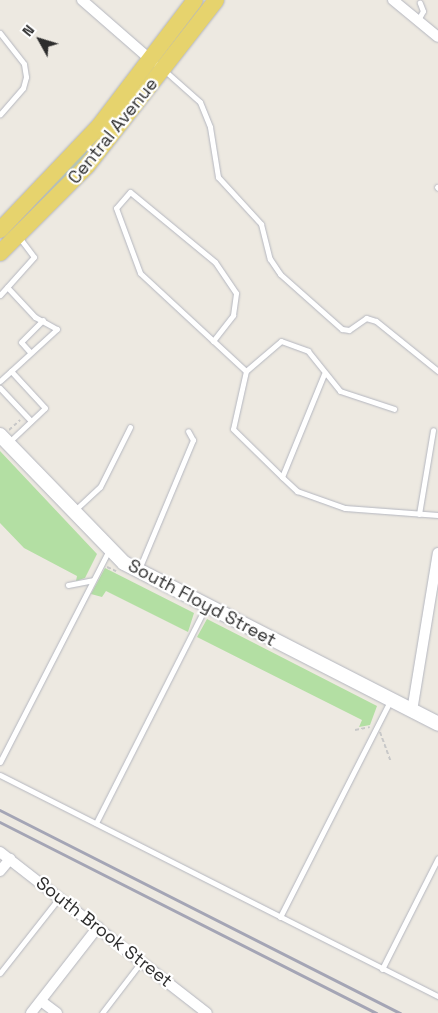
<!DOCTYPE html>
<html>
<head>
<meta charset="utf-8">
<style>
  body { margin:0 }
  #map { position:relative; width:438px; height:1013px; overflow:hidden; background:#ede9e1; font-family:"Space Grotesk",sans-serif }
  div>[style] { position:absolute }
  .green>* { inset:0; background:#b3dfa3 }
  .path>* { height:2px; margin-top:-1px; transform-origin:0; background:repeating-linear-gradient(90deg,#c8c8c8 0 4px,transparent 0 6.5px) }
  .roads { filter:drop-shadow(0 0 1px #b4b6bf) drop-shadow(0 0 1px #b4b6bf) }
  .lane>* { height:5px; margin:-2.5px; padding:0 2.5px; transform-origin:2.5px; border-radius:2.5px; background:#fff }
  .street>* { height:10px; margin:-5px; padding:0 5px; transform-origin:5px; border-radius:5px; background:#fff }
  .secondary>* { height:14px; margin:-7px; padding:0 7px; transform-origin:7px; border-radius:7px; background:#fff }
  .primary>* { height:16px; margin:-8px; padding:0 8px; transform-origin:8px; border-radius:8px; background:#e6d36d }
  .rail>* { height:2.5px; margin:-1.25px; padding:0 1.25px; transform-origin:1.25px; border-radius:1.25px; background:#a4a5b5 }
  span { translate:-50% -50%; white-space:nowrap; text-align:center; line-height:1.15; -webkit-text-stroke:4.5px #fff; paint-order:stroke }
  .street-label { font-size:18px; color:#2d2d2d }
  .north { position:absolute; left:15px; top:15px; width:50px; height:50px; -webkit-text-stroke:4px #fff; paint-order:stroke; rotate:309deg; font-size:14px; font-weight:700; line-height:20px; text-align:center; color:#2d2d2d }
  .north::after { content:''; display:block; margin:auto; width:18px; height:22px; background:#2d2d2d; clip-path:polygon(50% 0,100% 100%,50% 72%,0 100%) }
</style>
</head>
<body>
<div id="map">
  <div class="green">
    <div style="clip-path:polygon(108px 125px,87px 154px,0 246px,3px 236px)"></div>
    <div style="clip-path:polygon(0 451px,97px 554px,85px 578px,76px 581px,77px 576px,24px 548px,0 523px)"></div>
    <div style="clip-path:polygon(105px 568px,194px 613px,188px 632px,106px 591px,102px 597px,91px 594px)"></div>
    <div style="clip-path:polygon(207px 619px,377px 706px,370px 725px,359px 727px,362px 720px,197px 637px)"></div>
  </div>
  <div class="path">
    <div style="left:9px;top:430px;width:15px;rotate:-42deg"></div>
    <div style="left:107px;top:567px;width:10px;rotate:24deg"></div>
    <div style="left:355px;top:730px;width:15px;rotate:-11deg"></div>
    <div style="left:380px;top:732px;width:32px;rotate:70deg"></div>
  </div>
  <div class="roads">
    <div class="lane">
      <div style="left:418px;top:20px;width:10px;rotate:-61deg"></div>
      <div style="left:423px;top:11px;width:9px;rotate:-111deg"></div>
      <div style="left:0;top:33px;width:39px;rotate:52deg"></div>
      <div style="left:24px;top:64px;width:13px;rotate:81deg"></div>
      <div style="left:26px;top:77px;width:11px;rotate:105deg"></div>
      <div style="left:23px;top:88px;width:35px;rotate:131deg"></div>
      <div style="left:164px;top:70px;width:48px;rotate:41.6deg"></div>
      <div style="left:200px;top:102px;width:27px;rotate:68deg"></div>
      <div style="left:210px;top:127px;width:51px;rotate:80.9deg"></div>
      <div style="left:218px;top:177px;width:64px;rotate:47.5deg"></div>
      <div style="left:261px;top:224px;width:36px;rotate:76deg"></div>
      <div style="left:270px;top:259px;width:18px;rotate:56deg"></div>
      <div style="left:280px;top:274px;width:83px;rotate:41.6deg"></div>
      <div style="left:342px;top:329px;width:7px;rotate:8deg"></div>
      <div style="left:349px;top:330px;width:21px;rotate:-35deg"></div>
      <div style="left:366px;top:318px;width:10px;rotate:17deg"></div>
      <div style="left:376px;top:321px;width:80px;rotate:38.9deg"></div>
      <div style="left:437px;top:187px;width:1px;rotate:45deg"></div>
      <div style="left:7px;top:287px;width:41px;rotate:47deg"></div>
      <div style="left:35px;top:317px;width:25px;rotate:29deg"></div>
      <div style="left:57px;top:329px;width:62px;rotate:137.6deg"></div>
      <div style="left:11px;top:371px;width:50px;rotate:47.4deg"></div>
      <div style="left:45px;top:408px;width:51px;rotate:136.6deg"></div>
      <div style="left:0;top:295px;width:51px;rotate:-48.2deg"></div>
      <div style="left:34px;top:257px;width:25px;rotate:-127deg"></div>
      <div style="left:213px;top:341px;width:33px;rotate:-52deg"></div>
      <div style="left:233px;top:315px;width:22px;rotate:-82deg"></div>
      <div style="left:236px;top:293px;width:37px;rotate:-124deg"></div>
      <div style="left:215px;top:262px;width:110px;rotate:-140.5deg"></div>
      <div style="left:130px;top:192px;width:21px;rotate:131deg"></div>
      <div style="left:116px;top:208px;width:69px;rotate:69.7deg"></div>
      <div style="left:140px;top:273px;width:144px;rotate:42.8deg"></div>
      <div style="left:246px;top:371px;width:59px;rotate:102.6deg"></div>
      <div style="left:233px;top:429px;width:69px;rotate:44.4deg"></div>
      <div style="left:30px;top:352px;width:13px;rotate:-132deg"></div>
      <div style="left:21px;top:342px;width:31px;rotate:-45deg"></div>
      <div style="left:246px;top:371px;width:46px;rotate:-40.6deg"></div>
      <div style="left:281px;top:341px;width:29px;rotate:20deg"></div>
      <div style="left:308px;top:351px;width:51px;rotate:51.3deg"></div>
      <div style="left:340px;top:391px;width:57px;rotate:18.4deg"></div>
      <div style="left:324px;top:374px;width:111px;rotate:112.2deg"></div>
      <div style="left:282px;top:477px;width:21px;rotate:43deg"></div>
      <div style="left:297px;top:491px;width:51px;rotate:19.5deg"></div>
      <div style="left:345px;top:508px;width:93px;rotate:4.3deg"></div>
      <div style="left:0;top:381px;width:15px;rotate:-42deg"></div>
      <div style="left:0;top:388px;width:45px;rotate:46.8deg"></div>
      <div style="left:75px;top:510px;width:34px;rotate:-43deg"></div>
      <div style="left:100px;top:487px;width:67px;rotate:-63.4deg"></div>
      <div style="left:419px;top:514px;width:85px;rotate:-80.5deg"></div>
      <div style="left:139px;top:569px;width:140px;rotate:-67.3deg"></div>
      <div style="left:193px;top:440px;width:10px;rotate:-119deg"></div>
      <div style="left:68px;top:585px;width:25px;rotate:-11deg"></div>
      <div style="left:0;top:762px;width:238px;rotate:-62.8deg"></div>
      <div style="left:0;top:775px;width:491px;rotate:26.8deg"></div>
      <div style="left:96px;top:823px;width:243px;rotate:-63.1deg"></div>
      <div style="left:280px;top:917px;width:242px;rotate:-63deg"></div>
      <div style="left:382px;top:969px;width:124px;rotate:-63.2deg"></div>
      <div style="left:0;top:973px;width:95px;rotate:-51.8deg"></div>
      <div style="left:102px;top:1013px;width:64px;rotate:-52.6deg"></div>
    </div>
    <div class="street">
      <div style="left:82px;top:0;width:94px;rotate:41.1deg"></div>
      <div style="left:393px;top:0;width:58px;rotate:39.4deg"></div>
      <div style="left:412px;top:711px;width:160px;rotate:-80.7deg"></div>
      <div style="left:0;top:852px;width:262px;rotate:37.9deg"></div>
      <div style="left:0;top:871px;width:16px;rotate:-50deg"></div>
      <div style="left:41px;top:1001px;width:20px;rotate:37deg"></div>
      <div style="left:31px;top:1013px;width:109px;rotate:-52.1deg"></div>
    </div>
    <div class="secondary">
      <div style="left:0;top:435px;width:178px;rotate:45.9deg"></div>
      <div style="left:124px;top:563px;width:353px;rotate:27.1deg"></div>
    </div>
    <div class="primary">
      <div style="left:0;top:230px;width:144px;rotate:-46.4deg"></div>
      <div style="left:99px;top:126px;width:158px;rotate:-52.7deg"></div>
      <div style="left:0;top:253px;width:123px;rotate:-45deg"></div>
      <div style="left:87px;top:166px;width:210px;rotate:-52.1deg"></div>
    </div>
  </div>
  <div class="rail">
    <div style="left:0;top:810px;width:449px;rotate:26.9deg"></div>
    <div style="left:0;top:822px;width:422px;rotate:26.9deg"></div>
  </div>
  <div class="street-label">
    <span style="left:113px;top:131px;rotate:-51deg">Central Avenue</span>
    <span style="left:202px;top:603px;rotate:28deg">South Floyd Street</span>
    <span style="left:104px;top:932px;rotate:38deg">South Brook Street</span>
  </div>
  <div class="north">N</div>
</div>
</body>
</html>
